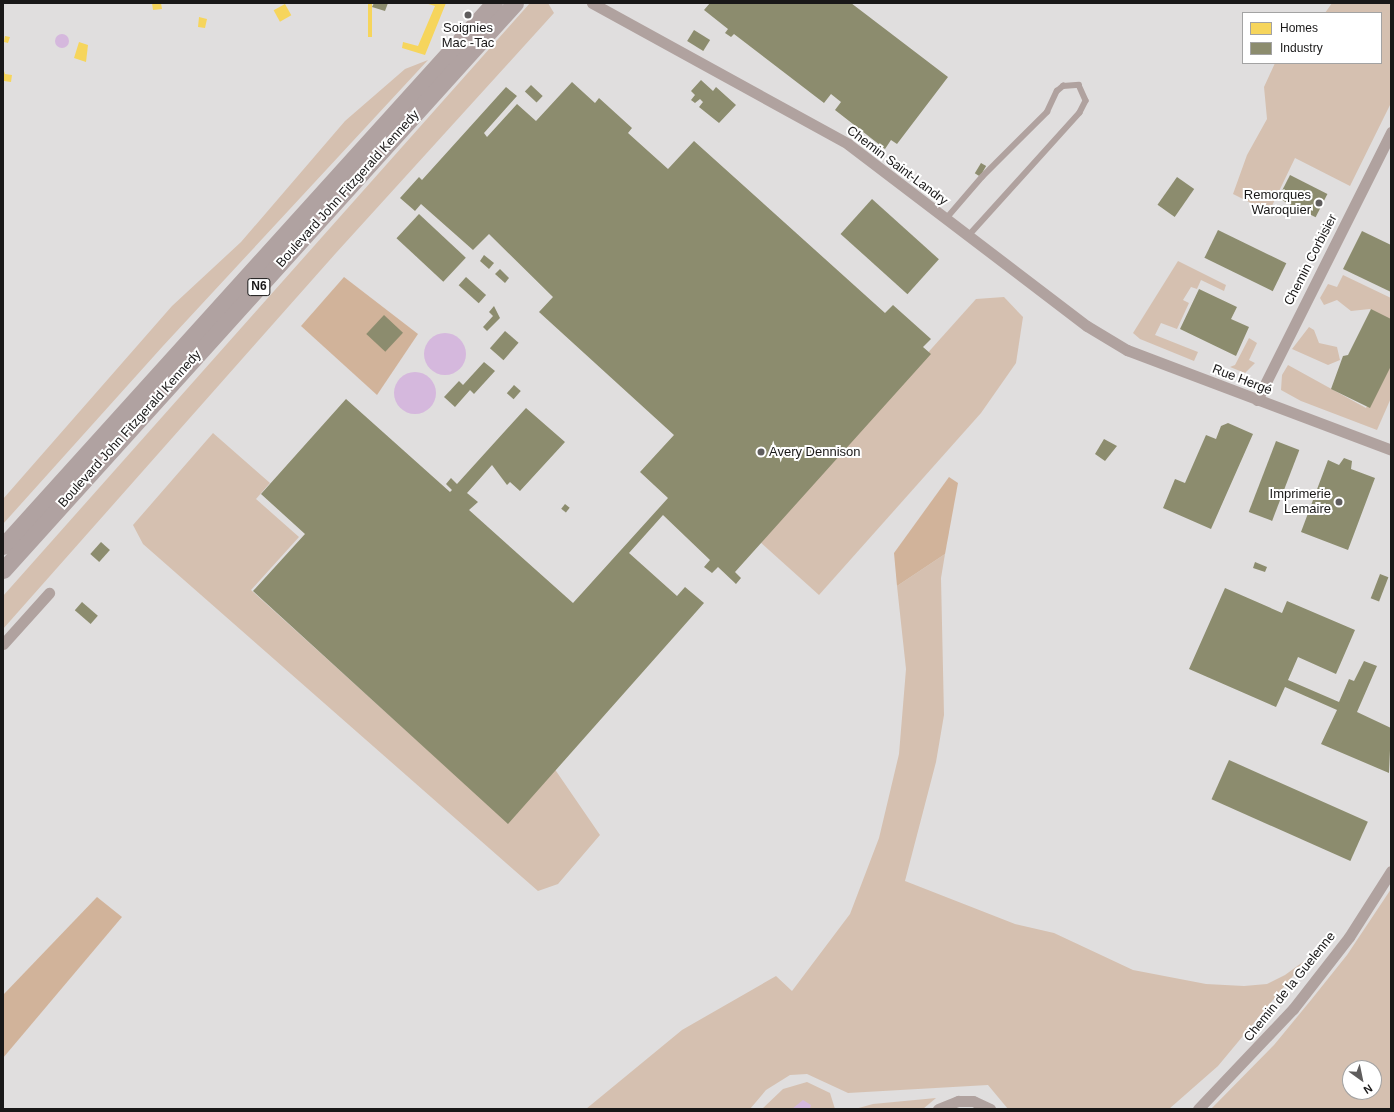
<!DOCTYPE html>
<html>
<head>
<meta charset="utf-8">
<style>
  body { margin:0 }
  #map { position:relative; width:1394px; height:1112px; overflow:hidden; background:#e0dede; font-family:Arial,sans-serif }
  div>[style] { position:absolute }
  .green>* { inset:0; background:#d5c0b0 }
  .forest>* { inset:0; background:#d1b39a }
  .water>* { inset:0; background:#d5b8dd }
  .round { border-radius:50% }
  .homes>* { inset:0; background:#f6d55c; transform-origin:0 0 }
  .industry>* { inset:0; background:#8c8c6e; transform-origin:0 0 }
  .lane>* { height:5.5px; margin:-2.75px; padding:0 2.75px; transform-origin:2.75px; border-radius:2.75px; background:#b0a29f }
  .street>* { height:11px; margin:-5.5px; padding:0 5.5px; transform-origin:5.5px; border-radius:5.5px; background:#b0a29f }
  .primary>* { height:17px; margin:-8.5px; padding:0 8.5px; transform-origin:8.5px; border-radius:8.5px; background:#b0a2a1 }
  .dots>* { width:11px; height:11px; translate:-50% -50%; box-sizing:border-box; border:2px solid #fff; border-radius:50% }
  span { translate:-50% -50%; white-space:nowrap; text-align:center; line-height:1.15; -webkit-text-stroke:4px #fff; paint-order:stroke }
  .shield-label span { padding:1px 3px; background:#fff; border:1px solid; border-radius:3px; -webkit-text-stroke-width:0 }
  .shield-label { font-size:12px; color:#191818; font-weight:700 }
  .poi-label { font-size:13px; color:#191818 }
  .right { translate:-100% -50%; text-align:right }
  .left { translate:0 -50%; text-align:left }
  .street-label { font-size:13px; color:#191818 }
  .frame { position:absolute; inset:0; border:4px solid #191818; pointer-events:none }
  .legend { position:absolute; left:1242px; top:12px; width:140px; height:52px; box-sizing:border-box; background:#fff; border:1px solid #a3a3a3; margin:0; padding:5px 7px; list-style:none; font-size:12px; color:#191818 }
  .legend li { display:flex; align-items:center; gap:8px; height:20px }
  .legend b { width:20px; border:1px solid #a3a3a3 }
  .north { position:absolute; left:1342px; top:1060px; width:40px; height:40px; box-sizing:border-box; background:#fff; border:1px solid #a3a3a3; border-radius:50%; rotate:147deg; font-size:11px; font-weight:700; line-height:16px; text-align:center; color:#191818 }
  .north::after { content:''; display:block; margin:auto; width:14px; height:18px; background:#5f5d5d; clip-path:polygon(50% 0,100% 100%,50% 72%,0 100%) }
</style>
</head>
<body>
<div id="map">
  <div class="green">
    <div style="clip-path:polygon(530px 3px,548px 3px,554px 13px,336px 253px,3px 629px,3px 596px)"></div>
    <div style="clip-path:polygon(1332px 3px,1391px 3px,1391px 103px,1350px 186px,1295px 158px,1269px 212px,1233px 194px,1247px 155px,1267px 119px,1264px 87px,1275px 63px,1381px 63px,1381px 13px,1325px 13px)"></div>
    <div style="clip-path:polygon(428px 60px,163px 346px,3px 524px,3px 499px,172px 306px,241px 242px,345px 121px,405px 69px)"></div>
    <div style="clip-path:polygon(1178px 261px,1226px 285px,1224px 291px,1201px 280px,1197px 289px,1191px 287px,1183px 300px,1189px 303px,1177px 329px,1161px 323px,1155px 335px,1198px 352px,1194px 361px,1140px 339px,1133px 333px)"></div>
    <div style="clip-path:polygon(1343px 275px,1391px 298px,1391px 320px,1370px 309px,1351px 311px,1337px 300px,1324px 305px,1320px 298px,1328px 284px,1337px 287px)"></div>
    <div style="clip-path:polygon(1004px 297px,1023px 317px,1016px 363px,981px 413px,819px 595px,759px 541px,976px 299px)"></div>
    <div style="clip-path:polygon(1309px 327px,1314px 330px,1319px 343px,1337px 347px,1340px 360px,1328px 365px,1292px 349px)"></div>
    <div style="clip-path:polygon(1249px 338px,1257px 343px,1249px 360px,1255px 363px,1245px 373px,1230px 367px,1235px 365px)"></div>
    <div style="clip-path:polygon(1391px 360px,1391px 398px,1377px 430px,1301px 401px,1281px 390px,1282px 375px,1288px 365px,1366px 408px)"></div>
    <div style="clip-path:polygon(213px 433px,270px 483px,256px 499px,299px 537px,251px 590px,506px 821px,554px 768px,600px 835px,558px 884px,538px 891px,143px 544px,133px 525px)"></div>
    <div style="clip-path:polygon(945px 554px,941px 578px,944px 715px,936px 762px,905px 881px,1015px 924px,1054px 933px,1133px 970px,1206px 984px,1244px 986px,1267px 984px,1285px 975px,1307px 959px,1218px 1066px,1169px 1109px,1008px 1109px,988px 1085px,848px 1093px,807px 1074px,790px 1075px,766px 1090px,750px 1109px,586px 1109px,682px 1030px,776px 976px,792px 991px,850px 914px,879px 838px,899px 754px,906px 669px,897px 586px)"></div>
    <div style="clip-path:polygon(evenodd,1391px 889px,1391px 1109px,1211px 1109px,1274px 1045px,1311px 1000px,1347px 955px,1391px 889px,1350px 1068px,1374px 1068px,1374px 1092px,1350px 1092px,1350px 1068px)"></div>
    <div style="clip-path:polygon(807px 1082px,830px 1093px,835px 1109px,762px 1109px,783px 1089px)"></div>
    <div style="clip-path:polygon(936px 1098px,923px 1109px,855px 1109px,873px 1104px)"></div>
  </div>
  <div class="forest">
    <div style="clip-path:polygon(344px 277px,418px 334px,377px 395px,301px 326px)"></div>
    <div style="clip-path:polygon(949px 477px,958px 483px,945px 554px,897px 586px,894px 553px)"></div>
    <div style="clip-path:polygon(97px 897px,122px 917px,3px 1058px,3px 995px)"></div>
  </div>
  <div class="water">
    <div class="round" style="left:55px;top:34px;width:14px;height:14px"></div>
    <div class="round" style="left:424px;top:333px;width:42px;height:42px"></div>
    <div class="round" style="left:394px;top:372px;width:42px;height:42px"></div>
    <div style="clip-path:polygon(803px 1100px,811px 1105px,810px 1109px,792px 1109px)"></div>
  </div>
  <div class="homes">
    <div style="clip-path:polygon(152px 3px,161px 3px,162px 9px,153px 10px)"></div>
    <div style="left:368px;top:3px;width:4px;height:34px"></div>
    <div style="clip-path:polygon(425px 3px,446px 3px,425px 55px,402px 48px,403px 42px,418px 46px,435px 6px)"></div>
    <div style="left:285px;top:4px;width:13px;height:13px;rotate:61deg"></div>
    <div style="clip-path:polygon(199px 17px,207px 19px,205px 28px,198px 27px)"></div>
    <div style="clip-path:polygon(5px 36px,10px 37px,8px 43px,4px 42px)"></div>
    <div style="clip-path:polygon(79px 42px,88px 45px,86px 62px,74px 58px)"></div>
    <div style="clip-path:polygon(3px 68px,5px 74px,12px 75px,11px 82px,4px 81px)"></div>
  </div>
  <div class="industry">
    <div style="clip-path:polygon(374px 3px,388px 3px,385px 11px,372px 7px)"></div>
    <div style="clip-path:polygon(710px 3px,851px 3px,948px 77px,897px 144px,891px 140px,885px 149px,835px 110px,841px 102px,831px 94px,824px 103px,734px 34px,731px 37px,725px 33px,728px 29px,704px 10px)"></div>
    <div style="left:694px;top:30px;width:19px;height:13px;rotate:32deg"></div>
    <div style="clip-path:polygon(701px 80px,713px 91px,716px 87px,736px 105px,719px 123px,699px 107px,703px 102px,700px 99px,695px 103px,691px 100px,695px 95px,691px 91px)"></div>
    <div style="clip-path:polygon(572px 82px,595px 103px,599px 98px,632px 128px,628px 133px,668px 169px,694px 141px,885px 313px,893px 305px,931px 339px,923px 347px,931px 354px,735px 572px,741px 578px,736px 584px,718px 567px,712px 573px,704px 567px,710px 560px,663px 515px,629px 553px,677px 596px,685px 587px,704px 603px,508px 824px,253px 591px,305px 534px,261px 494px,346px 399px,450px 492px,452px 490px,446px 484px,451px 478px,457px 484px,526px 408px,565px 442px,520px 491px,510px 482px,507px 485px,492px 465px,467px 493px,478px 502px,469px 510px,573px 603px,668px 498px,640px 472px,674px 435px,539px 312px,553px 297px,489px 234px,473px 250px,421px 204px,415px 211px,400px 198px,419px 177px,422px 180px,506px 87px,517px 96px,484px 133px,487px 137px,517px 104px,536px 121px)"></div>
    <div style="left:531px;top:85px;width:16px;height:9px;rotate:43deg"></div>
    <div style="left:981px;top:163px;width:6px;height:12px;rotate:31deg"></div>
    <div style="left:1290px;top:175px;width:42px;height:26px;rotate:27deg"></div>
    <div style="left:1177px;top:177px;width:21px;height:34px;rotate:35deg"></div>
    <div style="left:872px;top:199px;width:90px;height:47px;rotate:42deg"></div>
    <div style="left:419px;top:214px;width:64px;height:33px;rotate:43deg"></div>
    <div style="left:1218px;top:230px;width:76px;height:31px;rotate:26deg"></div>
    <div style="clip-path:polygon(1362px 231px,1391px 245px,1391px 292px,1343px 269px)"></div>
    <div style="clip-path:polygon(484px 255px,494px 263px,489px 269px,480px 261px)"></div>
    <div style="clip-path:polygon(500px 269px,509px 278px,505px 283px,495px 274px)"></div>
    <div style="left:466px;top:277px;width:27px;height:11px;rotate:42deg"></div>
    <div style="clip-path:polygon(1199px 289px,1237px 307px,1231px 319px,1249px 327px,1236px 356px,1180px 329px)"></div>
    <div style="clip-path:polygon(494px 306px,500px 318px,487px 331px,483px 327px,493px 316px,489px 312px)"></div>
    <div style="clip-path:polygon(1371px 309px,1391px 319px,1391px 366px,1370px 408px,1331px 389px,1343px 356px,1348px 355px)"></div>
    <div style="left:384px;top:315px;width:26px;height:26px;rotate:43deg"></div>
    <div style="left:505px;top:331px;width:18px;height:23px;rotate:41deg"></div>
    <div style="clip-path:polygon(484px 362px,495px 371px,474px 394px,466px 386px,470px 390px,455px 407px,444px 397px,459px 381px,463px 385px)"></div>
    <div style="left:514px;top:385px;width:9px;height:11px;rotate:41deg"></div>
    <div style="clip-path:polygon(1228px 423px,1253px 434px,1211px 529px,1163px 508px,1175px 479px,1185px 483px,1206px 435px,1216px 439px,1221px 426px)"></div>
    <div style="clip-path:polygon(1104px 439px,1117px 446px,1105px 461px,1095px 454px)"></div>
    <div style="left:1276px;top:441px;width:25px;height:76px;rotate:21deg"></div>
    <div style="clip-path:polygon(1344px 458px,1352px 461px,1351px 469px,1375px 478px,1348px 550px,1301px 532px,1328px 460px,1339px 465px)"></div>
    <div style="left:565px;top:504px;width:6px;height:6px;rotate:39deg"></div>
    <div style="left:101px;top:542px;width:12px;height:16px;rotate:42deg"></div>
    <div style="clip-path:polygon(1255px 562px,1267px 567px,1265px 572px,1253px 568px)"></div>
    <div style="left:1380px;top:574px;width:9px;height:26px;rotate:21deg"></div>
    <div style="clip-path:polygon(1225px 588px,1282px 613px,1287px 601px,1355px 630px,1336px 674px,1298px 657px,1288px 680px,1339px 702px,1349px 679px,1354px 681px,1364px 661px,1377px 666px,1357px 712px,1391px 728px,1389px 773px,1321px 744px,1337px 710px,1285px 687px,1276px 707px,1189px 669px)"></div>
    <div style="left:82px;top:602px;width:21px;height:11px;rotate:41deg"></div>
    <div style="left:1229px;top:760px;width:152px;height:43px;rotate:24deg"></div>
  </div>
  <div class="lane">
    <div style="left:945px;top:220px;width:57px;rotate:-49.3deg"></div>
    <div style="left:982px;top:177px;width:92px;rotate:-45deg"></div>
    <div style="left:1047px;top:112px;width:23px;rotate:-65deg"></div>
    <div style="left:1057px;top:91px;width:8px;rotate:-40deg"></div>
    <div style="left:1063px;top:86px;width:16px;rotate:-4deg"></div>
    <div style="left:1079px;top:85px;width:17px;rotate:66deg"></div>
    <div style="left:1086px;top:101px;width:13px;rotate:117deg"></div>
    <div style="left:1080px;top:113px;width:166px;rotate:132.1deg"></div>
  </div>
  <div class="street">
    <div style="left:592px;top:3px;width:292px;rotate:28.8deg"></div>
    <div style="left:848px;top:144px;width:300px;rotate:37.3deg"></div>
    <div style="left:1087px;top:326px;width:47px;rotate:31deg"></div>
    <div style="left:1127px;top:350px;width:282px;rotate:20.7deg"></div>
    <div style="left:1257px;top:400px;width:300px;rotate:-63.4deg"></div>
    <div style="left:3px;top:644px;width:69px;rotate:-48deg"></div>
    <div style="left:938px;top:1109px;width:22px;rotate:-22deg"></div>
    <div style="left:958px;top:1101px;width:15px"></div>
    <div style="left:973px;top:1101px;width:19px;rotate:25deg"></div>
    <div style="left:1198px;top:1109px;width:138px;rotate:-46.5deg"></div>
    <div style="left:1293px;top:1009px;width:91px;rotate:-52.1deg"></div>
    <div style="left:1349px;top:937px;width:78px;rotate:-57.5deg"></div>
  </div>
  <div class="primary">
    <div style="left:3px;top:546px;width:732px;rotate:-47.88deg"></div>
    <div style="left:3px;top:570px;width:764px;rotate:-47.92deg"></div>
  </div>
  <div class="dots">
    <div style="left:468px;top:15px;background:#5f5d5d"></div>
    <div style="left:1319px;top:203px;background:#5f5d5d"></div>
    <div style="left:761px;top:452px;background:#5f5d5d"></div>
    <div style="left:1339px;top:502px;background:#5f5d5d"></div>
  </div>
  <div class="shield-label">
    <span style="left:259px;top:287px">N6</span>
  </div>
  <div class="poi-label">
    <span style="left:468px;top:36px">Soignies<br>Mac -Tac</span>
    <span class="right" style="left:1311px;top:203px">Remorques<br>Waroquier</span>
    <span class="left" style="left:769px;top:452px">Avery Dennison</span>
    <span class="right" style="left:1331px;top:502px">Imprimerie<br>Lemaire</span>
  </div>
  <div class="street-label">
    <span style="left:897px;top:166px;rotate:37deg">Chemin Saint-Landry</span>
    <span style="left:348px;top:189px;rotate:-48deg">Boulevard John Fitzgerald Kennedy</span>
    <span style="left:1311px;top:260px;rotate:-63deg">Chemin Corbisier</span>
    <span style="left:1242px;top:380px;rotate:21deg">Rue Hergé</span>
    <span style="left:130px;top:429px;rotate:-48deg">Boulevard John Fitzgerald Kennedy</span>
    <span style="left:1290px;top:987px;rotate:-51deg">Chemin de la Guelenne</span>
  </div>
  <div class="frame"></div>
  <ul class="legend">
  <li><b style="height:11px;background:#f6d55c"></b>Homes</li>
  <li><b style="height:11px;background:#8c8c6e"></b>Industry</li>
  </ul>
  <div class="north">N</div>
</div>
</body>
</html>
